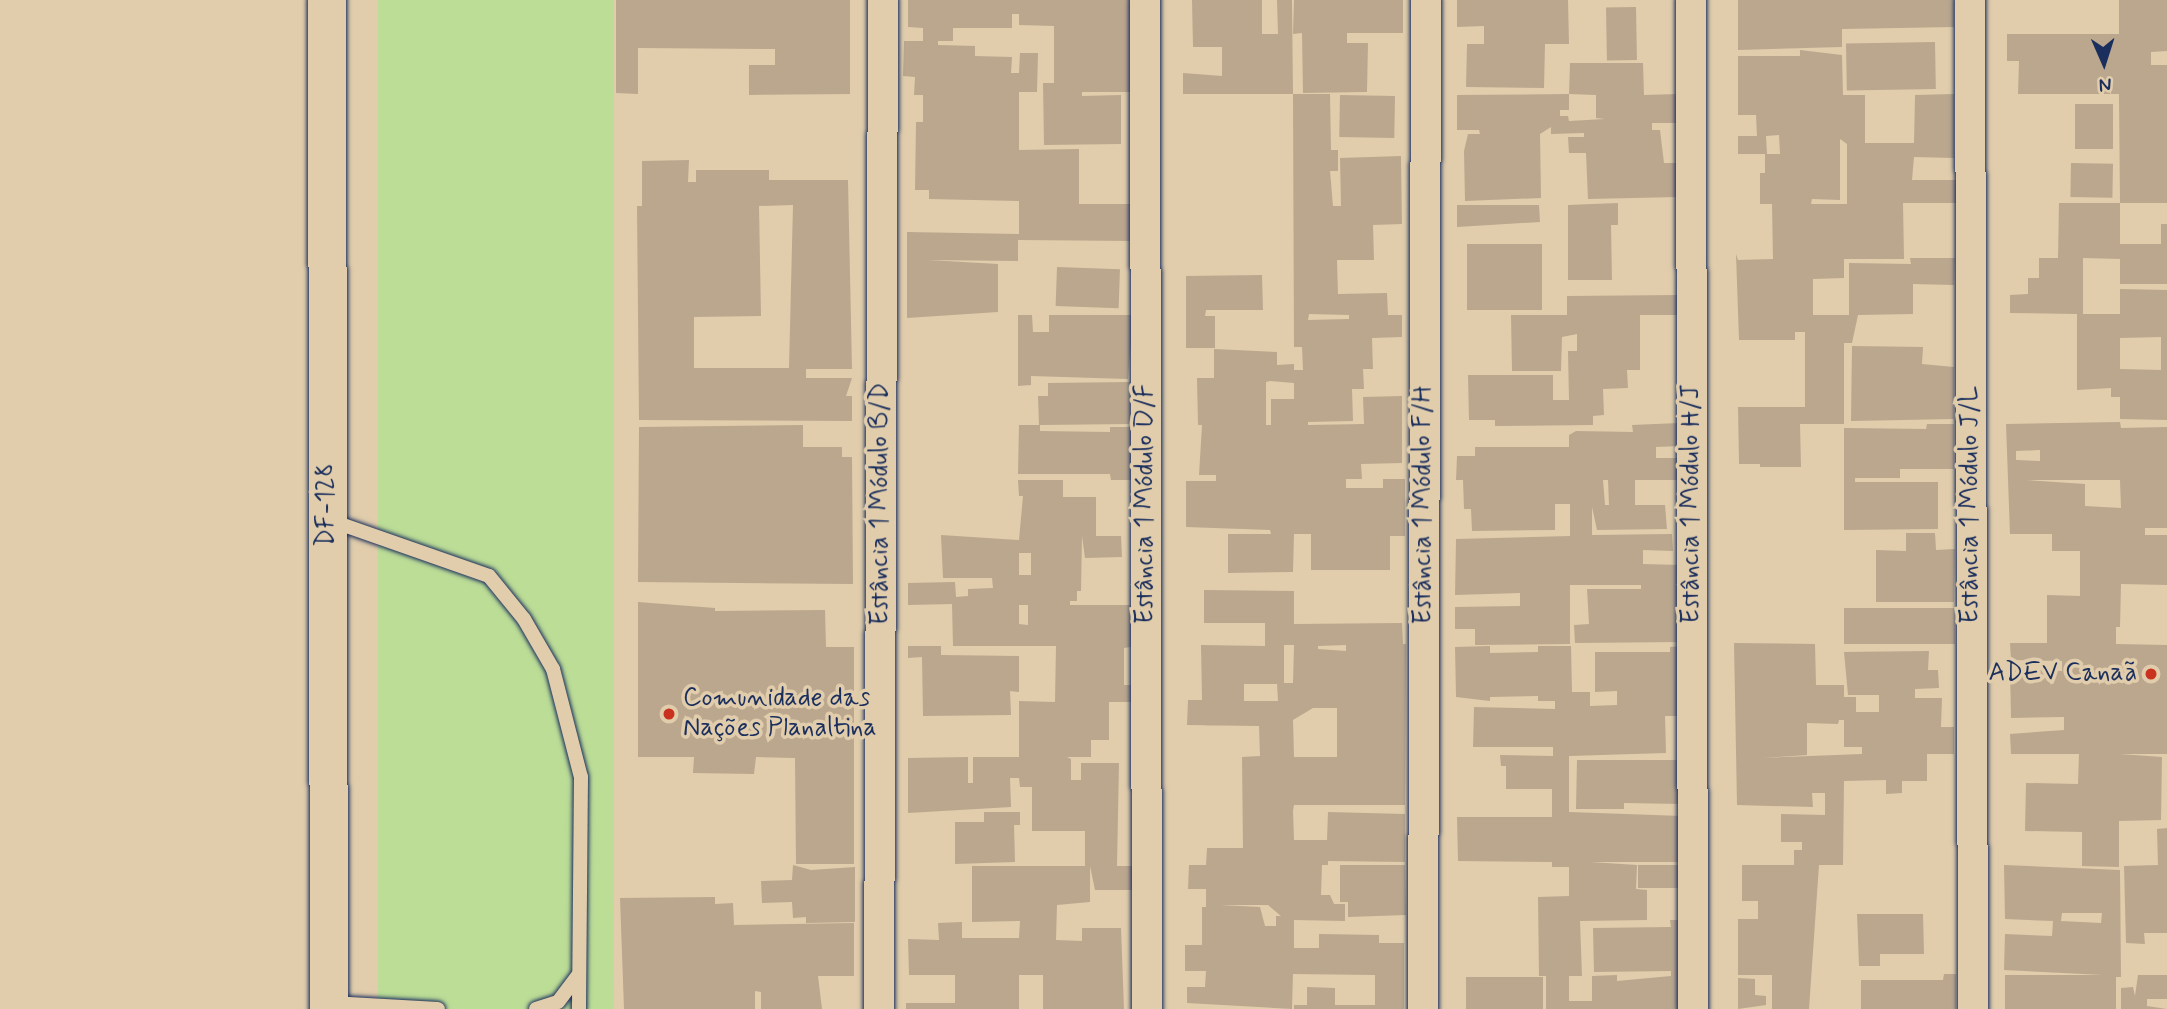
<!DOCTYPE html>
<html>
<head>
<meta charset="utf-8">
<style>
  body { margin:0 }
  #map { position:relative; width:2167px; height:1009px; overflow:hidden; background:#e1cdab; font-family:Mynerve,sans-serif }
  div>[style] { position:absolute }
  .green>* { inset:0; background:#bcdd96; transform-origin:0 0 }
  .building>* { inset:0; background:#baa78e; transform-origin:0 0 }
  .roads { filter:drop-shadow(0 0 2px #1b2f5e) drop-shadow(0 0 2px #1b2f5e) }
  .service>* { height:14px; margin:-7px; padding:0 7px; transform-origin:7px; border-radius:7px; background:#e1cdab }
  .minor>* { height:30px; margin:-15px; padding:0 15px; transform-origin:15px; border-radius:15px; background:#e1cdab }
  .primary>* { height:38px; margin:-19px; padding:0 19px; transform-origin:19px; border-radius:19px; background:#e1cdab }
  .dots>* { width:19px; height:19px; translate:-50% -50%; box-sizing:border-box; border:4px solid #e1cdab; border-radius:50% }
  span { translate:-50% -50%; white-space:nowrap; text-align:center; line-height:1.15; -webkit-text-stroke:7px #e1cdab; paint-order:stroke }
  .street-label { font-size:26px; color:#1b2f5e }
  .poi-label { font-size:26px; color:#1b2f5e }
  .right { translate:-100% -50%; text-align:right }
  .left { translate:0 -50%; text-align:left }
  .north { position:absolute; left:2069px; top:28px; width:70px; height:70px; -webkit-text-stroke:5px #e1cdab; paint-order:stroke; rotate:177deg; font-size:19px; font-weight:700; line-height:28px; text-align:center; color:#1b2f5e }
  .north::after { content:''; display:block; margin:auto; width:24px; height:32px; background:#1b2f5e; clip-path:polygon(50% 0,100% 100%,50% 72%,0 100%) }
</style>
</head>
<body>
<div id="map">
  <div class="green">
    <div style="left:378px;top:0;width:236px;height:1009px"></div>
  </div>
  <div class="building">
    <div style="clip-path:polygon(616px 0,850px 0,850px 94px,749px 95px,749px 65px,775px 65px,775px 49px,638px 48px,638px 94px,616px 93px)"></div>
    <div style="clip-path:polygon(908px 0,1135px 0,1135px 92px,1082px 92px,1082px 96px,1121px 95px,1121px 144px,1044px 145px,1043px 83px,1054px 83px,1054px 26px,1019px 25px,1019px 14px,1012px 14px,1012px 28px,953px 28px,953px 41px,938px 41px,938px 45px,975px 46px,975px 56px,1012px 57px,1011px 73px,1019px 73px,1020px 53px,1038px 53px,1037px 92px,1019px 92px,1019px 150px,1079px 149px,1079px 204px,1133px 204px,1134px 241px,1018px 240px,1018px 261px,928px 260px,998px 264px,998px 312px,907px 318px,907px 232px,1019px 234px,1019px 201px,929px 199px,929px 190px,915px 190px,916px 122px,923px 122px,923px 95px,914px 95px,915px 77px,903px 76px,904px 41px,923px 41px,923px 28px,908px 27px)"></div>
    <div style="clip-path:polygon(evenodd,1192px 0,1262px 0,1262px 34px,1278px 34px,1277px 0,1292px 0,1293px 94px,1330px 94px,1331px 150px,1338px 150px,1338px 171px,1330px 171px,1333px 206px,1341px 206px,1340px 158px,1401px 156px,1402px 224px,1373px 225px,1374px 260px,1337px 260px,1338px 294px,1387px 293px,1388px 315px,1402px 315px,1402px 337px,1372px 338px,1373px 369px,1363px 369px,1364px 389px,1352px 389px,1353px 421px,1308px 422px,1308px 425px,1364px 424px,1363px 397px,1402px 396px,1402px 463px,1361px 464px,1362px 479px,1346px 479px,1346px 488px,1383px 488px,1383px 479px,1405px 479px,1405px 536px,1390px 536px,1390px 570px,1311px 570px,1311px 534px,1294px 534px,1293px 572px,1228px 573px,1228px 534px,1271px 534px,1270px 530px,1186px 527px,1186px 481px,1216px 481px,1216px 475px,1199px 475px,1202px 425px,1198px 425px,1197px 378px,1214px 378px,1214px 349px,1277px 352px,1277px 365px,1294px 364px,1294px 370px,1303px 370px,1302px 347px,1294px 347px,1293px 94px,1183px 94px,1183px 73px,1222px 76px,1222px 47px,1193px 47px,1192px 0,1309px 314px,1349px 315px,1349px 319px,1308px 320px,1309px 314px,1192px 0,1270px 381px,1294px 383px,1294px 399px,1271px 399px,1271px 425px,1266px 425px,1266px 382px,1270px 381px)"></div>
    <div style="clip-path:polygon(1294px 0,1403px 0,1403px 33px,1347px 33px,1347px 43px,1368px 43px,1367px 92px,1303px 93px,1302px 33px,1293px 34px)"></div>
    <div style="clip-path:polygon(1457px 0,1568px 0,1569px 44px,1545px 44px,1544px 88px,1466px 87px,1467px 44px,1484px 44px,1484px 26px,1457px 27px)"></div>
    <div style="clip-path:polygon(1738px 0,1954px 0,1954px 27px,1842px 29px,1842px 47px,1738px 50px)"></div>
    <div style="clip-path:polygon(2119px 0,2167px 0,2167px 51px,2151px 52px,2151px 65px,2167px 65px,2167px 203px,2120px 203px,2119px 94px,2018px 94px,2019px 61px,2007px 61px,2007px 34px,2119px 34px)"></div>
    <div style="left:1636px;top:7px;width:53px;height:30px;rotate:89deg"></div>
    <div style="left:1935px;top:42px;width:47px;height:89px;rotate:89deg"></div>
    <div style="clip-path:polygon(evenodd,1800px 50px,1842px 55px,1843px 95px,1865px 95px,1865px 143px,1914px 143px,1915px 95px,1954px 94px,1954px 158px,1914px 157px,1912px 180px,1956px 180px,1956px 203px,1903px 203px,1904px 259px,1844px 259px,1844px 278px,1813px 279px,1813px 315px,1849px 315px,1849px 263px,1911px 264px,1910px 258px,1955px 258px,1954px 285px,1913px 284px,1913px 314px,1858px 315px,1852px 343px,1844px 343px,1844px 424px,1800px 424px,1801px 467px,1760px 467px,1760px 464px,1739px 464px,1738px 407px,1805px 407px,1805px 332px,1795px 332px,1795px 340px,1739px 340px,1736px 254px,1738px 260px,1773px 259px,1772px 204px,1760px 204px,1760px 173px,1765px 173px,1765px 154px,1780px 154px,1779px 135px,1766px 136px,1767px 154px,1738px 154px,1738px 136px,1757px 136px,1756px 115px,1738px 115px,1738px 56px,1800px 56px,1800px 50px,1840px 139px,1847px 144px,1847px 204px,1811px 204px,1812px 199px,1840px 200px,1840px 139px)"></div>
    <div style="clip-path:polygon(evenodd,1570px 63px,1643px 63px,1644px 95px,1678px 94px,1679px 123px,1652px 123px,1652px 130px,1660px 130px,1664px 163px,1678px 163px,1678px 197px,1588px 199px,1586px 153px,1569px 153px,1568px 137px,1584px 137px,1584px 133px,1551px 134px,1551px 127px,1540px 134px,1541px 198px,1465px 201px,1464px 151px,1468px 134px,1480px 134px,1479px 130px,1457px 130px,1457px 95px,1569px 94px,1570px 63px,1569px 94px,1596px 95px,1596px 118px,1605px 119px,1569px 121px,1568px 116px,1560px 116px,1560px 110px,1569px 110px,1569px 94px)"></div>
    <div style="left:1340px;top:95px;width:55px;height:42px;rotate:1deg"></div>
    <div style="left:2075px;top:104px;width:38px;height:45px"></div>
    <div style="clip-path:polygon(evenodd,689px 160px,688px 182px,696px 182px,696px 170px,769px 170px,769px 180px,848px 180px,852px 369px,806px 369px,806px 378px,852px 378px,846px 396px,852px 396px,852px 421px,639px 420px,637px 206px,642px 206px,642px 161px,689px 160px,793px 205px,789px 368px,694px 368px,694px 317px,761px 316px,759px 206px,793px 205px)"></div>
    <div style="left:2071px;top:163px;width:42px;height:34px;rotate:1deg"></div>
    <div style="clip-path:polygon(1618px 203px,1618px 225px,1611px 225px,1612px 280px,1568px 280px,1568px 205px)"></div>
    <div style="clip-path:polygon(evenodd,2059px 203px,2120px 203px,2120px 244px,2161px 244px,2161px 224px,2167px 224px,2167px 284px,2120px 284px,2120px 259px,2083px 258px,2083px 314px,2120px 314px,2120px 289px,2167px 290px,2167px 420px,2120px 419px,2120px 397px,2111px 397px,2111px 388px,2077px 390px,2077px 314px,2010px 313px,2010px 295px,2028px 294px,2028px 278px,2039px 278px,2039px 258px,2058px 258px,2059px 203px,2161px 337px,2161px 370px,2120px 369px,2120px 338px,2161px 337px)"></div>
    <div style="clip-path:polygon(1457px 205px,1539px 205px,1540px 222px,1457px 227px)"></div>
    <div style="left:1467px;top:244px;width:75px;height:66px"></div>
    <div style="left:1057px;top:267px;width:63px;height:39px;rotate:2deg"></div>
    <div style="clip-path:polygon(1262px 275px,1263px 310px,1206px 310px,1205px 316px,1215px 316px,1215px 348px,1186px 348px,1186px 276px)"></div>
    <div style="clip-path:polygon(1678px 295px,1678px 315px,1640px 315px,1640px 370px,1627px 370px,1628px 388px,1603px 389px,1604px 415px,1593px 416px,1593px 425px,1495px 426px,1495px 420px,1469px 420px,1468px 375px,1553px 375px,1553px 400px,1569px 400px,1568px 351px,1577px 351px,1577px 334px,1562px 337px,1561px 371px,1512px 371px,1511px 315px,1567px 315px,1567px 296px)"></div>
    <div style="clip-path:polygon(1018px 315px,1032px 315px,1033px 332px,1049px 332px,1049px 315px,1133px 315px,1128px 379px,1031px 376px,1031px 385px,1018px 386px)"></div>
    <div style="clip-path:polygon(1852px 346px,1923px 347px,1922px 364px,1954px 367px,1954px 419px,1851px 421px)"></div>
    <div style="clip-path:polygon(1130px 382px,1130px 424px,1039px 425px,1038px 396px,1048px 396px,1048px 383px)"></div>
    <div style="clip-path:polygon(evenodd,2120px 422px,2121px 428px,2167px 427px,2167px 528px,2145px 528px,2145px 535px,2167px 535px,2167px 585px,2121px 584px,2120px 627px,2116px 627px,2116px 644px,2167px 645px,2167px 754px,2120px 754px,2162px 757px,2161px 820px,2119px 821px,2119px 867px,2082px 866px,2082px 832px,2025px 831px,2026px 783px,2078px 784px,2079px 754px,2011px 754px,2010px 734px,2064px 730px,2064px 717px,2011px 718px,2010px 669px,2062px 671px,2062px 661px,2011px 660px,2010px 643px,2047px 643px,2047px 595px,2080px 596px,2080px 551px,2052px 551px,2052px 534px,2010px 534px,2006px 424px,2120px 422px,2040px 450px,2040px 461px,2016px 460px,2016px 451px,2040px 450px,2120px 422px,2026px 480px,2120px 480px,2121px 508px,2085px 506px,2085px 484px,2026px 480px)"></div>
    <div style="clip-path:polygon(evenodd,1679px 423px,1679px 446px,1656px 447px,1656px 458px,1679px 458px,1680px 480px,1635px 480px,1635px 505px,1665px 505px,1667px 529px,1597px 530px,1592px 507px,1592px 535px,1672px 534px,1673px 551px,1643px 550px,1643px 564px,1681px 565px,1682px 642px,1575px 643px,1574px 625px,1589px 624px,1587px 589px,1641px 589px,1641px 585px,1570px 585px,1570px 644px,1475px 645px,1475px 629px,1455px 629px,1455px 607px,1520px 606px,1520px 593px,1455px 595px,1456px 539px,1570px 536px,1570px 504px,1555px 504px,1555px 530px,1472px 531px,1471px 509px,1464px 509px,1463px 480px,1456px 480px,1457px 456px,1475px 456px,1475px 447px,1569px 447px,1569px 435px,1576px 431px,1633px 432px,1632px 425px,1679px 423px,1603px 480px,1608px 480px,1609px 505px,1605px 505px,1603px 480px)"></div>
    <div style="clip-path:polygon(1927px 424px,1954px 424px,1954px 469px,1900px 469px,1900px 478px,1855px 478px,1855px 482px,1938px 482px,1938px 529px,1844px 530px,1844px 428px,1926px 429px)"></div>
    <div style="clip-path:polygon(803px 425px,803px 447px,842px 447px,842px 457px,852px 457px,853px 584px,638px 582px,639px 427px)"></div>
    <div style="clip-path:polygon(1019px 425px,1040px 425px,1040px 431px,1110px 432px,1110px 427px,1136px 427px,1135px 480px,1111px 480px,1110px 474px,1018px 474px)"></div>
    <div style="clip-path:polygon(evenodd,1018px 480px,1063px 480px,1063px 497px,1096px 497px,1096px 536px,1121px 536px,1122px 557px,1085px 558px,1082px 536px,1081px 591px,1077px 591px,1077px 601px,1070px 601px,1070px 605px,1131px 605px,1131px 647px,1124px 648px,1124px 685px,1134px 685px,1134px 702px,1109px 702px,1109px 740px,1091px 740px,1091px 757px,1067px 757px,1071px 759px,1071px 780px,1081px 780px,1081px 763px,1119px 763px,1117px 866px,1134px 866px,1134px 890px,1095px 890px,1090px 866px,1090px 902px,1057px 905px,1056px 940px,1082px 941px,1082px 928px,1121px 928px,1124px 1009px,1043px 1009px,1043px 975px,1019px 975px,1019px 1009px,906px 1009px,906px 1003px,955px 1003px,955px 975px,909px 975px,908px 939px,939px 940px,938px 923px,962px 922px,962px 938px,1019px 938px,1020px 921px,972px 922px,972px 866px,1085px 866px,1085px 831px,1032px 831px,1032px 787px,1020px 787px,1019px 778px,1010px 778px,1011px 807px,908px 813px,908px 758px,968px 757px,968px 783px,973px 783px,973px 757px,1019px 757px,1019px 701px,1055px 702px,1056px 646px,953px 646px,952px 604px,908px 605px,908px 583px,955px 582px,956px 597px,968px 596px,968px 589px,993px 588px,992px 578px,943px 578px,941px 535px,1019px 540px,1023px 496px,1019px 496px,1018px 480px,1019px 553px,1031px 553px,1031px 575px,1019px 575px,1019px 553px,1018px 480px,1019px 605px,1028px 605px,1028px 625px,1019px 624px,1019px 605px)"></div>
    <div style="clip-path:polygon(1906px 533px,1935px 533px,1936px 550px,1955px 549px,1954px 602px,1876px 602px,1876px 550px,1906px 551px)"></div>
    <div style="clip-path:polygon(evenodd,1204px 590px,1294px 591px,1294px 624px,1402px 623px,1403px 644px,1406px 644px,1405px 805px,1294px 805px,1293px 811px,1294px 840px,1327px 840px,1328px 812px,1405px 814px,1405px 862px,1328px 861px,1328px 865px,1322px 865px,1321px 895px,1330px 895px,1334px 904px,1345px 904px,1345px 921px,1294px 920px,1294px 948px,1319px 948px,1319px 934px,1379px 935px,1379px 943px,1404px 943px,1404px 1009px,1294px 1009px,1294px 1005px,1307px 1005px,1307px 987px,1335px 988px,1335px 1005px,1375px 1005px,1375px 975px,1293px 974px,1292px 1009px,1187px 1003px,1187px 987px,1205px 987px,1206px 971px,1185px 971px,1185px 945px,1202px 945px,1202px 907px,1206px 907px,1206px 889px,1188px 889px,1189px 865px,1206px 865px,1207px 848px,1243px 848px,1242px 757px,1260px 756px,1259px 726px,1187px 725px,1188px 700px,1202px 700px,1201px 645px,1265px 646px,1265px 623px,1204px 623px,1204px 590px,1284px 645px,1294px 645px,1293px 683px,1284px 683px,1284px 645px,1204px 590px,1346px 645px,1346px 651px,1318px 649px,1318px 646px,1346px 645px,1204px 590px,1244px 684px,1277px 684px,1278px 701px,1244px 701px,1244px 684px,1204px 590px,1313px 708px,1337px 708px,1337px 757px,1294px 757px,1293px 720px,1313px 708px,1204px 590px,1220px 905px,1268px 905px,1281px 916px,1276px 916px,1276px 926px,1265px 926px,1260px 907px,1220px 905px)"></div>
    <div style="clip-path:polygon(638px 602px,715px 608px,715px 611px,825px 610px,826px 647px,854px 647px,854px 864px,796px 864px,795px 758px,756px 757px,754px 774px,693px 773px,694px 757px,638px 757px)"></div>
    <div style="left:1844px;top:608px;width:111px;height:36px"></div>
    <div style="clip-path:polygon(evenodd,1734px 643px,1815px 644px,1816px 685px,1844px 685px,1844px 697px,1856px 697px,1856px 712px,1879px 712px,1879px 695px,1848px 695px,1844px 652px,1929px 651px,1928px 670px,1938px 670px,1939px 688px,1915px 689px,1915px 698px,1942px 698px,1941px 727px,1954px 727px,1954px 754px,1927px 754px,1927px 781px,1902px 781px,1902px 793px,1886px 794px,1886px 780px,1844px 781px,1843px 865px,1819px 865px,1809px 1009px,1772px 1009px,1772px 975px,1738px 975px,1738px 919px,1758px 919px,1758px 901px,1742px 901px,1742px 865px,1794px 865px,1794px 850px,1802px 850px,1802px 842px,1781px 842px,1781px 814px,1825px 815px,1825px 793px,1812px 793px,1813px 807px,1737px 805px,1734px 643px,1839px 720px,1844px 720px,1844px 747px,1862px 747px,1862px 754px,1762px 758px,1807px 755px,1807px 723px,1838px 724px,1839px 720px)"></div>
    <div style="clip-path:polygon(908px 646px,941px 646px,941px 655px,1019px 656px,1019px 692px,1010px 691px,1011px 715px,923px 716px,922px 657px,908px 658px)"></div>
    <div style="clip-path:polygon(1490px 646px,1490px 653px,1538px 652px,1538px 646px,1571px 646px,1572px 692px,1590px 692px,1590px 706px,1617px 705px,1617px 691px,1595px 692px,1595px 652px,1670px 652px,1670px 647px,1682px 646px,1683px 716px,1665px 716px,1666px 753px,1569px 756px,1569px 812px,1682px 816px,1682px 862px,1590px 862px,1637px 865px,1636px 889px,1647px 890px,1647px 920px,1580px 921px,1582px 976px,1569px 976px,1569px 1001px,1592px 1001px,1592px 976px,1617px 975px,1617px 981px,1671px 976px,1671px 971px,1594px 972px,1593px 928px,1671px 927px,1670px 920px,1682px 920px,1686px 1009px,1546px 1009px,1546px 976px,1539px 976px,1538px 897px,1569px 896px,1569px 867px,1552px 867px,1552px 862px,1458px 861px,1457px 817px,1552px 817px,1552px 789px,1506px 789px,1506px 766px,1501px 766px,1500px 755px,1553px 756px,1553px 747px,1473px 747px,1474px 707px,1555px 709px,1555px 701px,1538px 701px,1538px 696px,1490px 697px,1490px 701px,1456px 697px,1455px 647px)"></div>
    <div style="clip-path:polygon(1577px 760px,1683px 760px,1682px 804px,1624px 803px,1624px 809px,1576px 809px)"></div>
    <div style="clip-path:polygon(984px 812px,1020px 812px,1020px 825px,1014px 825px,1015px 862px,955px 864px,955px 822px,984px 822px)"></div>
    <div style="clip-path:polygon(2167px 828px,2167px 933px,2144px 933px,2145px 944px,2126px 943px,2124px 866px,2158px 865px,2157px 829px)"></div>
    <div style="clip-path:polygon(793px 865px,811px 870px,855px 867px,855px 922px,806px 923px,806px 917px,793px 918px,792px 902px,762px 903px,761px 881px,792px 880px)"></div>
    <div style="clip-path:polygon(1340px 865px,1405px 865px,1406px 915px,1348px 917px,1348px 902px,1340px 902px)"></div>
    <div style="left:1638px;top:865px;width:44px;height:23px"></div>
    <div style="clip-path:polygon(evenodd,2004px 865px,2120px 870px,2121px 977px,2116px 977px,2116px 1009px,2005px 1009px,2005px 975px,2103px 975px,2004px 970px,2005px 934px,2052px 936px,2053px 921px,2005px 919px,2004px 865px,2062px 913px,2102px 913px,2101px 923px,2061px 921px,2062px 913px)"></div>
    <div style="clip-path:polygon(715px 897px,715px 904px,733px 903px,734px 925px,854px 923px,854px 976px,818px 976px,822px 1009px,761px 1009px,761px 992px,755px 991px,755px 1009px,624px 1009px,620px 898px)"></div>
    <div style="clip-path:polygon(1857px 914px,1923px 914px,1924px 954px,1880px 954px,1880px 966px,1859px 966px)"></div>
    <div style="clip-path:polygon(1944px 974px,1956px 974px,1956px 1009px,1861px 1009px,1861px 980px,1943px 980px)"></div>
    <div style="clip-path:polygon(2138px 975px,2167px 975px,2167px 999px,2147px 999px,2147px 1006px,2167px 1009px,2121px 1009px,2121px 988px,2133px 987px,2135px 996px)"></div>
    <div style="left:1543px;top:977px;width:32px;height:77px;rotate:90deg"></div>
    <div style="clip-path:polygon(1738px 978px,1755px 979px,1755px 995px,1766px 996px,1766px 1005px,1738px 1009px)"></div>
  </div>
  <div class="roads">
    <div class="service">
      <div style="left:332px;top:521px;width:166px;rotate:19.3deg"></div>
      <div style="left:489px;top:576px;width:55px;rotate:50.9deg"></div>
      <div style="left:524px;top:619px;width:58px;rotate:59.9deg"></div>
      <div style="left:553px;top:669px;width:112px;rotate:75.5deg"></div>
      <div style="left:581px;top:777px;width:232px;rotate:90.5deg"></div>
      <div style="left:331px;top:1003px;width:107px;rotate:3.2deg"></div>
      <div style="left:536px;top:1009px;width:23px;rotate:-18deg"></div>
      <div style="left:558px;top:1002px;width:35px;rotate:-53deg"></div>
    </div>
    <div class="minor">
      <div style="left:1145px;top:0;width:1009px;rotate:89.89deg"></div>
      <div style="left:1691px;top:0;width:1009px;rotate:89.89deg"></div>
      <div style="left:1970px;top:0;width:1009px;rotate:89.83deg"></div>
      <div style="left:879px;top:1009px;width:1009px;rotate:-89.77deg"></div>
      <div style="left:1423px;top:1009px;width:1009px;rotate:-89.83deg"></div>
    </div>
    <div class="primary">
      <div style="left:327px;top:0;width:1009px;rotate:89.89deg"></div>
    </div>
  </div>
  <div class="dots">
    <div style="left:2151px;top:674px;background:#c8321e"></div>
    <div style="left:669px;top:714px;background:#c8321e"></div>
  </div>
  <div class="street-label">
    <span style="left:881px;top:504px;rotate:-90deg">Estância 1 Módulo B/D</span>
    <span style="left:1146px;top:504px;rotate:-90deg">Estância 1 Módulo D/F</span>
    <span style="left:1692px;top:504px;rotate:-90deg">Estância 1 Módulo H/J</span>
    <span style="left:327px;top:505px;rotate:-90deg">DF-128</span>
    <span style="left:1424px;top:505px;rotate:-90deg">Estância 1 Módulo F/H</span>
    <span style="left:1971px;top:505px;rotate:-90deg">Estância 1 Módulo J/L</span>
  </div>
  <div class="poi-label">
    <span class="right" style="left:2137px;top:674px">ADEV Canaã</span>
    <span class="left" style="left:683px;top:714px">Comunidade das<br>Nações Planaltina</span>
  </div>
  <div class="north">N</div>
</div>
</body>
</html>
